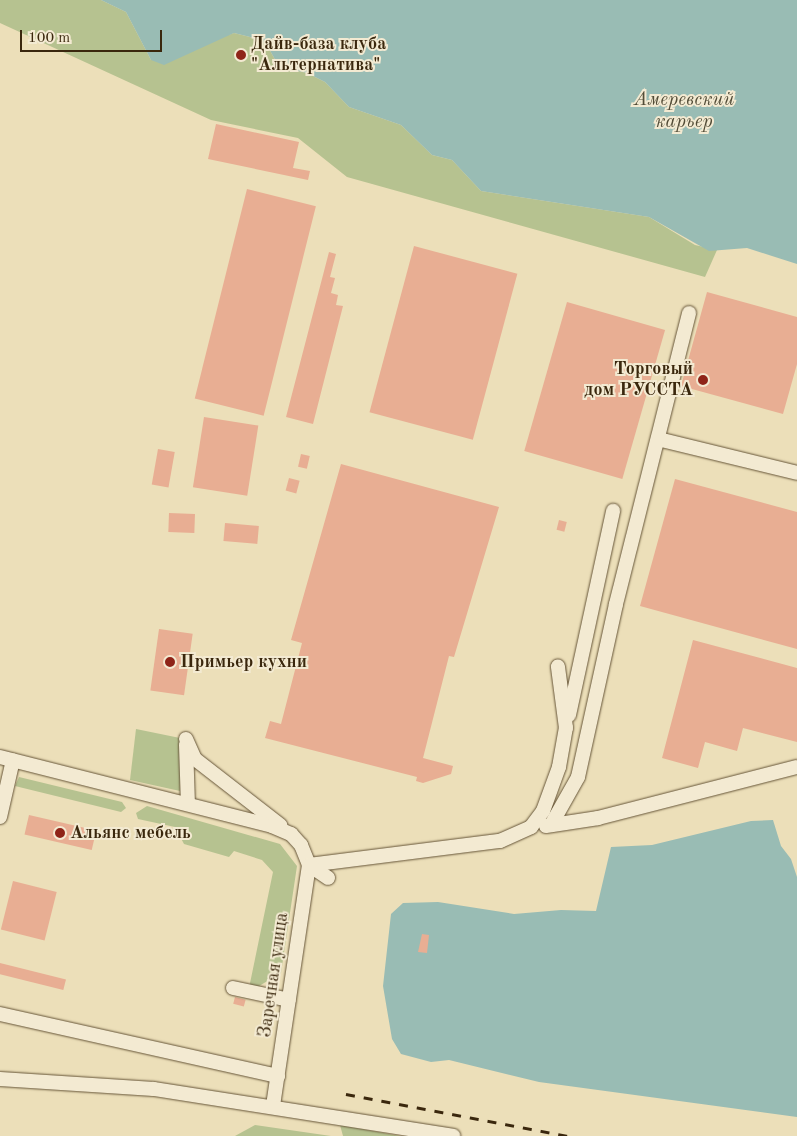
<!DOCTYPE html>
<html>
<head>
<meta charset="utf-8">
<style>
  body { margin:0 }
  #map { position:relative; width:797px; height:1136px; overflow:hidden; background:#ecdfb9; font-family:"Old Standard TT",serif }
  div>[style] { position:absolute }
  .green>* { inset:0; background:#b6c290 }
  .water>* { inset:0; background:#99bcb4 }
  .building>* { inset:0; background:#e8ae93; transform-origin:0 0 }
  .roads { filter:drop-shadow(0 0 1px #665538) drop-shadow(0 0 1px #665538) }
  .minor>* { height:14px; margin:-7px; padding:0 7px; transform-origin:7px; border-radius:7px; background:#f3ead2 }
  .rail>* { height:3px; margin-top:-1.5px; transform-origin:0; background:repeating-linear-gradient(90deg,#3a270d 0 9px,transparent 0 18px) }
  .dots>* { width:14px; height:14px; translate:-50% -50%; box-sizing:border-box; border:2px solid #f3ead2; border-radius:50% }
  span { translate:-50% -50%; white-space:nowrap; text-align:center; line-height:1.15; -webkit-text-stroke:4px #f3ead2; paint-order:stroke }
  .poi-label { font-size:18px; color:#3a270d; font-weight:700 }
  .left { translate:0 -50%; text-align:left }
  .right { translate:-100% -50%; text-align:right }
  .street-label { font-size:18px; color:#3a270d }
  .water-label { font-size:19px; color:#524c37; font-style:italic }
  .scale { position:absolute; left:20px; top:30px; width:142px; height:22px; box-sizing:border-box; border:2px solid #3a270d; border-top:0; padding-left:6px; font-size:15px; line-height:18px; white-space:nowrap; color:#3a270d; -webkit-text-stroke:4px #f3ead2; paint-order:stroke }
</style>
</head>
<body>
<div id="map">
  <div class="green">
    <div style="clip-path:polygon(0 0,101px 0,126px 12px,151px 60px,234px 33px,250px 37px,267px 45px,279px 67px,307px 73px,325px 82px,349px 107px,401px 125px,432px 155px,452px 160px,481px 191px,649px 217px,695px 245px,717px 250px,705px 277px,347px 177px,298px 138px,211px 120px,0 23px)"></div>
    <div style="clip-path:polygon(136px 729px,180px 738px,180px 791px,130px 780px)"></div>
    <div style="clip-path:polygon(19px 777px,122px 802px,126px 808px,121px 812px,15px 786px)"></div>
    <div style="clip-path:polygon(147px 806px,280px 844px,297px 866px,281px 973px,254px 989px,249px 988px,273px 872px,262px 860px,234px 851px,229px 857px,184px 844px,175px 827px,138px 819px,136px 813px)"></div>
    <div style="clip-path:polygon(255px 1125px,331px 1136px,235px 1136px)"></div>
    <div style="clip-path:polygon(340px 1125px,400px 1136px,343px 1136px)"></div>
  </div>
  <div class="water">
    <div style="clip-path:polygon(101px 0,797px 0,797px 264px,747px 248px,709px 251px,649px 217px,481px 191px,452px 160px,432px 155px,401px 125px,349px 107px,325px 82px,307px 73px,279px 67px,267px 45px,250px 37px,234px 33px,164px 65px,151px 60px,126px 12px)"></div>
    <div style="clip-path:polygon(773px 820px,781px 846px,791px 859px,797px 877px,797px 1117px,539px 1082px,449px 1060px,431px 1062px,401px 1054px,392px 1039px,383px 986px,391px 914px,403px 903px,438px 902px,514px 914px,561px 910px,596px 911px,611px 847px,652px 845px,751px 821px)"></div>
  </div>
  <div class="building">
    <div style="clip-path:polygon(216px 124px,299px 142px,293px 168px,310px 171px,308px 180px,208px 159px)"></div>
    <div style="left:247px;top:189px;width:71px;height:216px;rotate:14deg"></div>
    <div style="left:414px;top:246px;width:107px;height:172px;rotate:15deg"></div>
    <div style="clip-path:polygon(329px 252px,336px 254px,330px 277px,335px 278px,331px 293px,338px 295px,336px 305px,343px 306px,313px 424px,286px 417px)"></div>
    <div style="clip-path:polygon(707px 292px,797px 317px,797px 364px,783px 414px,681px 386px)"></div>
    <div style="left:567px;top:302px;width:102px;height:155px;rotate:16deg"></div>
    <div style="left:204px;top:417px;width:55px;height:71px;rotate:9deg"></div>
    <div style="left:158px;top:449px;width:17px;height:36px;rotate:10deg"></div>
    <div style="left:301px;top:454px;width:9px;height:13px;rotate:13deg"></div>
    <div style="clip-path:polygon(341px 464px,499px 507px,454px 657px,449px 656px,423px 758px,453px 766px,451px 774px,423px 783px,416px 781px,417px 777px,265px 738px,270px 721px,281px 724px,302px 643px,291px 640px)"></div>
    <div style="left:289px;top:478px;width:11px;height:13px;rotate:15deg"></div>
    <div style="clip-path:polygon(675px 479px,797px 512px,797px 649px,640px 606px)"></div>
    <div style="left:169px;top:513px;width:26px;height:19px;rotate:2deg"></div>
    <div style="left:559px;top:520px;width:8px;height:10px;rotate:14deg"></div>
    <div style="left:225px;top:523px;width:34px;height:18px;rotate:5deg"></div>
    <div style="left:159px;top:629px;width:34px;height:62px;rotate:8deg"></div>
    <div style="clip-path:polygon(693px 640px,797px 668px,797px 742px,743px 728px,737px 751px,705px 742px,698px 768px,662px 758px)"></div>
    <div style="left:29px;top:815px;width:69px;height:20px;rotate:13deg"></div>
    <div style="left:13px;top:881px;width:45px;height:50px;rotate:14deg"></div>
    <div style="clip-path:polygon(422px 934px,429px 935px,427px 953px,418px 952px)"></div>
    <div style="left:0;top:963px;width:68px;height:11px;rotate:14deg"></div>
    <div style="left:235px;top:997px;width:11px;height:7px;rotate:15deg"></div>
  </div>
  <div class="roads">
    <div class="minor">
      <div style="left:658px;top:439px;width:143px;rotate:13.7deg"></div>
      <div style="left:569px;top:715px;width:209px;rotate:-77.8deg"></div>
      <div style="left:186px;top:739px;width:22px;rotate:66deg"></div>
      <div style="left:195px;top:759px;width:108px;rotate:37.8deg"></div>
      <div style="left:186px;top:745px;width:59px;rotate:88.1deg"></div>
      <div style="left:0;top:757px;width:281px;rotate:14.2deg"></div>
      <div style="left:272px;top:826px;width:21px;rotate:23deg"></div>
      <div style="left:291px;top:834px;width:15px;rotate:48deg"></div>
      <div style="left:301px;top:845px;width:22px;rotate:68deg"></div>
      <div style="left:309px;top:865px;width:244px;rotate:98.5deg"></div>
      <div style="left:0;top:817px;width:58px;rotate:-77.2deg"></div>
      <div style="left:551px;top:825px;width:55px;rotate:-60.6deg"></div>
      <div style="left:578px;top:777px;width:177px;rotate:-77.6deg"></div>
      <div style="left:616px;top:604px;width:300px;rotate:-75.9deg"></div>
      <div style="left:546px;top:826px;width:53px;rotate:-8.7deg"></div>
      <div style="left:598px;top:818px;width:205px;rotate:-14.4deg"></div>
      <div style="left:309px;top:865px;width:193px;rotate:-7.2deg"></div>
      <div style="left:500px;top:841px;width:34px;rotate:-24deg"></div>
      <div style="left:531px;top:827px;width:20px;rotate:-53deg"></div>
      <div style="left:543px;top:811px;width:47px;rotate:-70deg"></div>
      <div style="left:559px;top:767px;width:40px;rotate:-80deg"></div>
      <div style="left:566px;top:728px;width:62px;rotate:-97.5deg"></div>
      <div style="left:309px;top:865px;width:23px;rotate:34deg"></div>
      <div style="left:233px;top:988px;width:57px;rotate:12.1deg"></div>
      <div style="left:0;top:1014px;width:285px;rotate:12.6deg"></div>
      <div style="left:0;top:1079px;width:154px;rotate:3.7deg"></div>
      <div style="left:154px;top:1089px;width:303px;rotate:8.9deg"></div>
    </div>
  </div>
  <div class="rail">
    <div style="left:346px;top:1094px;width:227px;rotate:10.7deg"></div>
  </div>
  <div class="dots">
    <div style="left:241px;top:55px;background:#8f2418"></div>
    <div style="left:703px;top:380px;background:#8f2418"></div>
    <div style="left:170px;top:662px;background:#8f2418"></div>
    <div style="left:60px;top:833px;background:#8f2418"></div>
  </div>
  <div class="poi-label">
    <span class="left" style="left:251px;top:55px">Дайв-база клуба<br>"Альтернатива"</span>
    <span class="right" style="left:693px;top:380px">Торговый<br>дом РУССТА</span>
    <span class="left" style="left:180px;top:662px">Примьер кухни</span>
    <span class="left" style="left:70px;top:833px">Альянс мебель</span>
  </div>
  <div class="street-label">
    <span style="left:274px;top:975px;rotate:-82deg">Заречная улица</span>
  </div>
  <div class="water-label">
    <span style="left:684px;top:112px">Амеревский<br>карьер</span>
  </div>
  <div class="scale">100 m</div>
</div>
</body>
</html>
